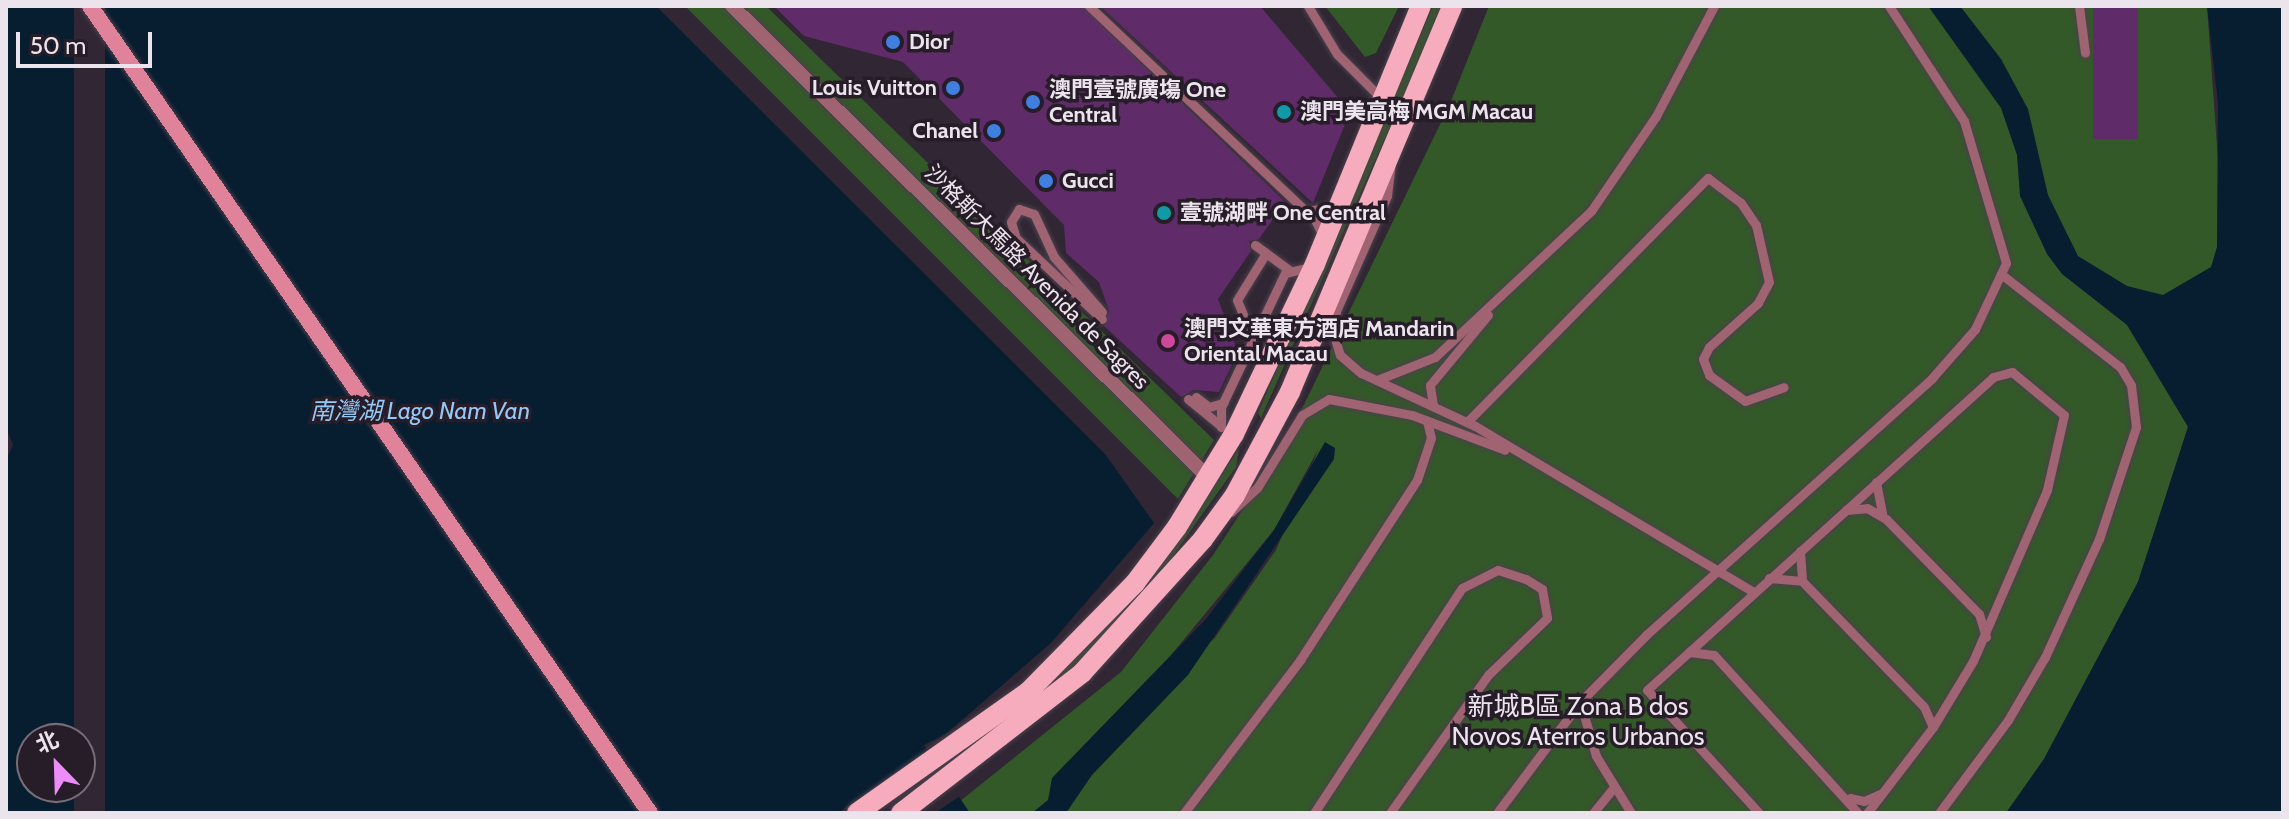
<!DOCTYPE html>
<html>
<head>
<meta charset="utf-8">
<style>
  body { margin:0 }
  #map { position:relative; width:2289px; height:819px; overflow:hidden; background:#312633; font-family:Cabin,"Noto Sans SC",sans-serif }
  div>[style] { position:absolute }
  .green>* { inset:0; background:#345929 }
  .water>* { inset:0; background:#071d30 }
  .pier>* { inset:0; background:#312633; transform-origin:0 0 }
  .building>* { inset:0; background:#602b69; transform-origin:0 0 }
  .roads { filter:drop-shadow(0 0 2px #4b414d) drop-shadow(0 0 2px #4b414d) }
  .service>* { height:9px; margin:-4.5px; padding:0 4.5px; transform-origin:4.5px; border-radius:4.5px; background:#9f6372 }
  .pedestrian>* { height:14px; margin:-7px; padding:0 7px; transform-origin:7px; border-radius:7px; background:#9f6372 }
  .secondary>* { height:16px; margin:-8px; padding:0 8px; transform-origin:8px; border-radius:8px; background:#e0829a }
  .primary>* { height:20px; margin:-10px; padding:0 10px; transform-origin:10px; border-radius:10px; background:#f6acbd }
  .dots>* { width:22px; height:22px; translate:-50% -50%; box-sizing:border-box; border:4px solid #271d29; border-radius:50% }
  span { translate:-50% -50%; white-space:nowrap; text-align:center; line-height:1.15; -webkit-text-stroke:7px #271d29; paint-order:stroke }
  .poi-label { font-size:22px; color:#ece4ed; font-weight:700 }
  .left { translate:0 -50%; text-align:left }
  .right { translate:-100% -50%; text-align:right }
  .street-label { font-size:22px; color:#ece4ed }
  .water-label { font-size:24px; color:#93c8f7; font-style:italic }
  .quarter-label { font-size:26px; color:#ece4ed }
  .frame { position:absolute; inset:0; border:8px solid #ece4ed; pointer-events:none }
  .north { position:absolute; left:16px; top:723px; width:80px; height:80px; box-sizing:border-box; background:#271d29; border:2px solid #766d77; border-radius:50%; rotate:337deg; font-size:22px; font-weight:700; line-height:32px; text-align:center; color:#ece4ed }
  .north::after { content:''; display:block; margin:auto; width:28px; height:36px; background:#ed8cf9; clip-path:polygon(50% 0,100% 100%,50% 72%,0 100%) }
  .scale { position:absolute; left:16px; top:32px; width:136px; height:36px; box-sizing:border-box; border:4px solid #ece4ed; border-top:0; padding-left:10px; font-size:24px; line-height:28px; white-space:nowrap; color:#ece4ed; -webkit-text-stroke:6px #271d29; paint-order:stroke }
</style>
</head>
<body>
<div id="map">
  <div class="green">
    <div style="clip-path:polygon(685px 6px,766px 6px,1214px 440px,1178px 499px)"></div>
    <div style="clip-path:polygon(1325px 6px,1399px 6px,1376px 53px,1365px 57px)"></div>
    <div style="clip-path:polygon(1433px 6px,1443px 6px,1261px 418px,1258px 413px)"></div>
    <div style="clip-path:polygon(evenodd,1489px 6px,2207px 6px,2220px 188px,2217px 247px,2188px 427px,2138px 582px,2044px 759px,2006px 813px,970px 813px,959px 802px,1121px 672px,1213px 555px,1282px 450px,1449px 106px,1489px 6px,1319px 448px,1276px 550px,1214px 639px,1143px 689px,1274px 530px,1319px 448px)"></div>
    <div style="clip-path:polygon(1239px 449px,1236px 467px,1152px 585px,1073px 670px,959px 762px,955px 757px,1046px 688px,1133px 599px)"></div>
  </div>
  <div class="water">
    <div style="clip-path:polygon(evenodd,6px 6px,656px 6px,1105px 454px,1154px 523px,1051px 643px,946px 734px,924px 745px,970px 813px,6px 813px,6px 460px,13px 445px,6px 427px,6px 6px,32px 739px,80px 739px,80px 787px,32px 787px,32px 739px)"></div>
    <div style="clip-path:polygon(1928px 6px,1960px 6px,2001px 59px,2028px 109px,2048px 195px,2078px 256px,2127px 286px,2163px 295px,2211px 267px,2217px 247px,2218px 103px,2207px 6px,2283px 6px,2283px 813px,2006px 813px,2044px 759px,2138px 582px,2188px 427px,2127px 325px,2062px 274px,2047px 254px,2020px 196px,2017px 155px,2001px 108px)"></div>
    <div style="clip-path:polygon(1325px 442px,1335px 448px,1334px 459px,1188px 675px,1092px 775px,1066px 813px,1032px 813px,1048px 800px,1052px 778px,1206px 619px,1274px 530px)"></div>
  </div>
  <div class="pier">
    <div style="left:74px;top:6px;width:31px;height:982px"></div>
    <div style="clip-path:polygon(931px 749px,960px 796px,935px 813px,838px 813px)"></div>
  </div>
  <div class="building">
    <div style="clip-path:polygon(774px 6px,1082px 6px,1285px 202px,1259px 239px,1249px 241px,1251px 251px,1218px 299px,1238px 352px,1219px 392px,1194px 390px,1181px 397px,1104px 326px,1109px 311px,1099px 282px,1066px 253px,1064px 225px,903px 62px,804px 36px)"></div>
    <div style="clip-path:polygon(1100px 6px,1260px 6px,1350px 112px,1313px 203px)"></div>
    <div style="left:2093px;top:6px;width:45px;height:133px"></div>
  </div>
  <div class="roads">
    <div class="service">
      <div style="left:1089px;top:6px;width:311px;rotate:43.4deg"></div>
      <div style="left:1315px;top:220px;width:18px;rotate:63deg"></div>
      <div style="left:1308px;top:6px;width:56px;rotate:58.9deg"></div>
      <div style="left:1337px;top:54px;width:65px;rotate:45deg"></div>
      <div style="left:2079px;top:6px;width:47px;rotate:82.7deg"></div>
      <div style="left:1391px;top:163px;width:33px;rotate:97deg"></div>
      <div style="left:1387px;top:196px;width:126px;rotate:113.9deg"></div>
      <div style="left:1336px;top:311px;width:18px;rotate:103deg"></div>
      <div style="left:1332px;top:329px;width:27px;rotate:73deg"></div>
      <div style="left:1340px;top:355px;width:28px;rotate:41deg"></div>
      <div style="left:1361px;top:373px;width:126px;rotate:24.9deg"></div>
      <div style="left:1475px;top:426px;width:325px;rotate:30.8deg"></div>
      <div style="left:1306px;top:211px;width:30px;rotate:-8deg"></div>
      <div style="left:1255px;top:245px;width:42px;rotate:36.3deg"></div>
      <div style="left:1102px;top:312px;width:73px;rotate:-131.1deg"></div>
      <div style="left:1054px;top:257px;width:47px;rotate:-114.9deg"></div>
      <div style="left:1034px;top:214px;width:16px;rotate:-162deg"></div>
      <div style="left:1019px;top:209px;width:15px;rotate:122deg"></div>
      <div style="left:1011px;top:222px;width:17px;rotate:73deg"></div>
      <div style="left:1016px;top:238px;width:118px;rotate:43.3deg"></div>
      <div style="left:1253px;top:339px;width:42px;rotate:-112.3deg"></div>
      <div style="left:1237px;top:300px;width:55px;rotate:-58.3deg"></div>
      <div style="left:1377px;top:380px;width:62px;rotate:-21.6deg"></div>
      <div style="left:1435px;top:357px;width:214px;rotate:-43.1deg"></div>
      <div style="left:1591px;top:211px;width:115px;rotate:-55.6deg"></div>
      <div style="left:1656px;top:116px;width:124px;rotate:-62.2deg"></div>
      <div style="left:1196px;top:397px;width:16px;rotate:38deg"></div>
      <div style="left:1209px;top:407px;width:15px;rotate:-16deg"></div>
      <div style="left:1188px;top:399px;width:43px;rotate:39.3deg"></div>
      <div style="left:1433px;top:405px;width:20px;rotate:-99deg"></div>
      <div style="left:1430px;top:385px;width:91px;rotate:-50.4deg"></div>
      <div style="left:1467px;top:422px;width:343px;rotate:-45.4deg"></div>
      <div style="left:1708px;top:178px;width:41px;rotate:37.1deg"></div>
      <div style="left:1741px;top:203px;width:27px;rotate:56deg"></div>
      <div style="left:1756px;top:225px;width:58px;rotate:77.2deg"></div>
      <div style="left:1769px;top:282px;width:24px;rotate:118deg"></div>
      <div style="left:1758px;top:303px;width:66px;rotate:138.1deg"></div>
      <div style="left:1709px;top:347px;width:13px;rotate:117deg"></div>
      <div style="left:1703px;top:359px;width:17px;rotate:69deg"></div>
      <div style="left:1709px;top:375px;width:44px;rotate:35.8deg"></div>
      <div style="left:1745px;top:401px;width:41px;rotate:-19.7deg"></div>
      <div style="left:1221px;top:427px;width:20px;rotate:-90deg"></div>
      <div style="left:1221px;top:407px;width:148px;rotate:-64.5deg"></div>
      <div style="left:1285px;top:273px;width:27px;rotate:-13deg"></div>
      <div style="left:1876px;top:482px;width:32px;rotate:79deg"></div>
      <div style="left:1846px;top:510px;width:21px;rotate:-5deg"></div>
      <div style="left:1867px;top:508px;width:22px;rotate:30deg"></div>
      <div style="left:1886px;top:519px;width:133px;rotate:45.6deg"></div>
      <div style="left:1979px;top:614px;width:24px;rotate:73deg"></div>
      <div style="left:1231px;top:512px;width:35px;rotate:-43deg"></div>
      <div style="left:1257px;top:488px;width:86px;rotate:-58.3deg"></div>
      <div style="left:1302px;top:415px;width:31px;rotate:-31deg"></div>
      <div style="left:1329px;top:399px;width:85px;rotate:10.9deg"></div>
      <div style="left:1412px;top:415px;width:99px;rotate:20.6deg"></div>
      <div style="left:1800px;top:551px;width:30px;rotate:86deg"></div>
      <div style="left:1769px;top:578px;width:33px;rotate:5deg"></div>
      <div style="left:1802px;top:581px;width:175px;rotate:45.9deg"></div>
      <div style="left:1924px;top:707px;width:22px;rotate:66deg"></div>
      <div style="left:1689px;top:652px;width:25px;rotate:7deg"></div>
      <div style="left:1714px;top:655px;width:214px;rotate:47.7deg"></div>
      <div style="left:1580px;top:702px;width:56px;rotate:73.5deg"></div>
      <div style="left:1596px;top:756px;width:67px;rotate:58.4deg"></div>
      <div style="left:1850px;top:798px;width:14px;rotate:12deg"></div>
      <div style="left:1864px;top:801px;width:17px;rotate:-24deg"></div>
      <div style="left:1184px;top:813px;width:192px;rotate:-52.8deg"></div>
      <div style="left:1300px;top:660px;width:215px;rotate:-57deg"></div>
      <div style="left:1417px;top:480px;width:44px;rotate:-71.6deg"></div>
      <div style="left:1431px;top:438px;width:18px;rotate:-103deg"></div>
      <div style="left:1314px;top:813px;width:269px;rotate:-56.7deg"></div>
      <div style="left:1462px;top:588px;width:40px;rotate:-26.6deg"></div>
      <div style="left:1498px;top:570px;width:29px;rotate:18deg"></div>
      <div style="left:1526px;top:579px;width:19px;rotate:32deg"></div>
      <div style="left:1542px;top:589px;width:29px;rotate:80deg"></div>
      <div style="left:1547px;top:618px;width:82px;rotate:136deg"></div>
      <div style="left:1488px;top:675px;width:169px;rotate:125.4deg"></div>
      <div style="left:1497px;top:813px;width:139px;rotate:-53.2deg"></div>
      <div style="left:1580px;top:702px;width:94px;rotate:-45.4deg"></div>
      <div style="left:1646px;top:635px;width:385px;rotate:-41.9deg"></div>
      <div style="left:1932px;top:378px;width:65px;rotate:-48.7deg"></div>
      <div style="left:1975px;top:329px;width:73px;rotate:-64.8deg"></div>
      <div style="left:2006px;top:263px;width:148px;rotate:-106.5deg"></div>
      <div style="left:1964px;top:121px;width:137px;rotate:-123.1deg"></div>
      <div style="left:1593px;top:813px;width:32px;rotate:-51deg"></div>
      <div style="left:1759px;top:813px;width:166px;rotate:-132.3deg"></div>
      <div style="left:1647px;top:690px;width:467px;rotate:-42.1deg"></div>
      <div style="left:1993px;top:377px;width:20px;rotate:-15deg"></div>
      <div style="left:2012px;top:372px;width:67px;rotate:39.6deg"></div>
      <div style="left:2064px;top:415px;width:77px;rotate:102.8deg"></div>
      <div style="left:2047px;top:490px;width:186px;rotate:113.4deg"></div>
      <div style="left:1973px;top:661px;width:77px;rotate:121.2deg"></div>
      <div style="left:1933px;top:727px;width:108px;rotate:127.5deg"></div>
      <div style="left:1939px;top:813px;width:116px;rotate:-53.4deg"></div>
      <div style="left:2008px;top:720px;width:73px;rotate:-59.6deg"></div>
      <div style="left:2045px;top:657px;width:130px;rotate:-65.4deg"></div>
      <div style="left:2099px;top:539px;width:118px;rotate:-71.7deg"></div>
      <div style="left:2136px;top:427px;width:42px;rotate:-96.8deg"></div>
      <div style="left:2131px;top:385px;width:21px;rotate:-121deg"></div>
      <div style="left:2120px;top:367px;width:151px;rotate:-142deg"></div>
    </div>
    <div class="pedestrian">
      <div style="left:732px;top:6px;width:671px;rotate:44.7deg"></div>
    </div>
    <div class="secondary">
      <div style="left:90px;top:6px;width:982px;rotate:55.24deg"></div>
    </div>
    <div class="primary">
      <div style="left:857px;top:813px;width:209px;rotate:-35.3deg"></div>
      <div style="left:1028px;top:692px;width:153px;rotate:-45.5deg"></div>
      <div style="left:1135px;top:583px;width:70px;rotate:-53.1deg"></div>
      <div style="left:1177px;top:527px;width:109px;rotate:-58.5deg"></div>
      <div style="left:1234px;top:434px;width:188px;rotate:-64.5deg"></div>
      <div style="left:1315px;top:264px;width:279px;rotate:-67.7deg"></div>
      <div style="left:901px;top:813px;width:229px;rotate:-37.7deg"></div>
      <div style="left:1082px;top:673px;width:181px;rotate:-47.9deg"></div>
      <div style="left:1203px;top:539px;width:54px;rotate:-54deg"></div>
      <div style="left:1235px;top:495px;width:117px;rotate:-61.9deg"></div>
      <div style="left:1290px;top:392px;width:419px;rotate:-67.2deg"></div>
    </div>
  </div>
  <div class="dots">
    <div style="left:893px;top:42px;background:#3f7fe0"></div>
    <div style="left:953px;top:88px;background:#3f7fe0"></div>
    <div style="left:1033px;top:102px;background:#3f7fe0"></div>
    <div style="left:1284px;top:112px;background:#0f9aa8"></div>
    <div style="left:994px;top:131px;background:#3f7fe0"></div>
    <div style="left:1046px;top:181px;background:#3f7fe0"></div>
    <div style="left:1164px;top:213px;background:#0f9aa8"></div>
    <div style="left:1168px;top:341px;background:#d1479c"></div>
  </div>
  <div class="poi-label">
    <span class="left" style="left:909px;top:42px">Dior</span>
    <span class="right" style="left:937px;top:88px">Louis Vuitton</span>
    <span class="left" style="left:1049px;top:102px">澳門壹號廣塲 One<br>Central</span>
    <span class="left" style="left:1300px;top:112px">澳門美高梅 MGM Macau</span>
    <span class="right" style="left:978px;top:131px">Chanel</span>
    <span class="left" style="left:1062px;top:181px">Gucci</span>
    <span class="left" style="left:1180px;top:213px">壹號湖畔 One Central</span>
    <span class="left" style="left:1184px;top:341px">澳門文華東方酒店 Mandarin<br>Oriental Macau</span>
  </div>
  <div class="street-label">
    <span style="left:1037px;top:277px;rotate:45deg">沙格斯大馬路 Avenida de Sagres</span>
  </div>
  <div class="water-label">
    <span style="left:420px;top:411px">南灣湖 Lago Nam Van</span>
  </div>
  <div class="quarter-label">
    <span style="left:1578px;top:722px">新城B區 Zona B dos<br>Novos Aterros Urbanos</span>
  </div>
  <div class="frame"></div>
  <div class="north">北</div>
  <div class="scale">50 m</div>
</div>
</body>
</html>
